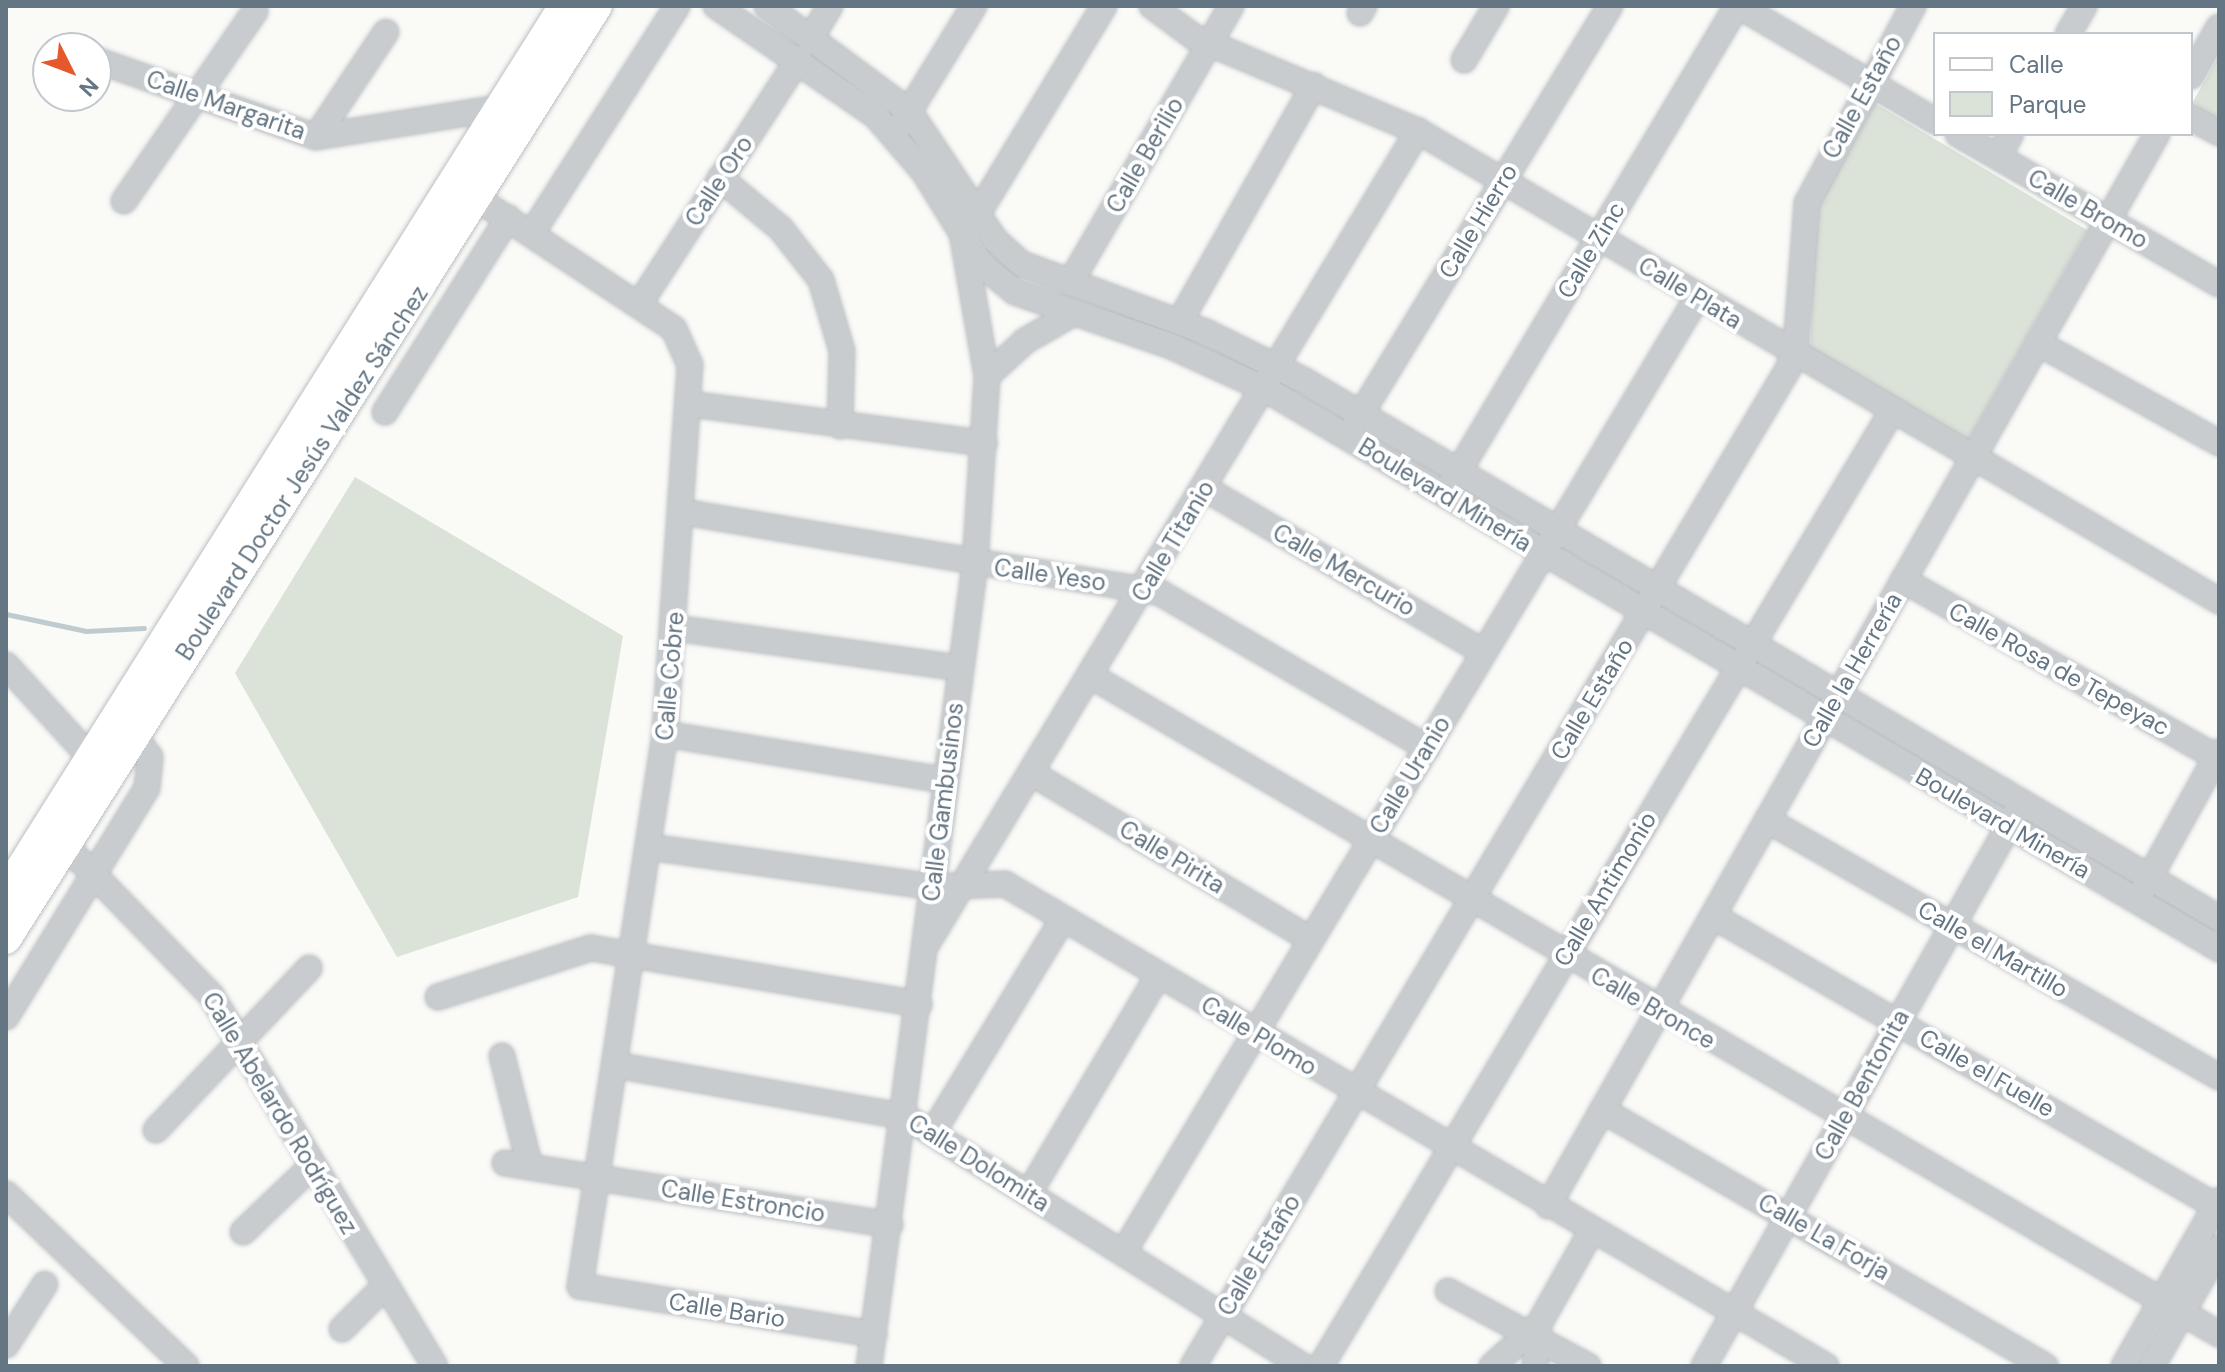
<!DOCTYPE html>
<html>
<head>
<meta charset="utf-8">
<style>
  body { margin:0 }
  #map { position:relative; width:2225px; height:1372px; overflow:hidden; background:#fafaf7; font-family:"DM Sans",sans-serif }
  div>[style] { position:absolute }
  .green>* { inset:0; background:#dbe2d8 }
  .stream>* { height:5px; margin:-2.5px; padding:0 2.5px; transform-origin:2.5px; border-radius:2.5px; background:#c0cbcf }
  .roads { filter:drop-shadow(0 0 2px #bbbfc3) drop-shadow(0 0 2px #bbbfc3) }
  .minor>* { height:24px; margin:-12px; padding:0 12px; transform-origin:12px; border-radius:12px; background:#c8cccf }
  .major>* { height:30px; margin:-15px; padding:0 15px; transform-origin:15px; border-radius:15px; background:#fff }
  span { translate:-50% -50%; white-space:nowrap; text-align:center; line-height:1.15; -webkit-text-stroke:8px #fff; paint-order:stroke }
  .street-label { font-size:24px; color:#647583 }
  .frame { position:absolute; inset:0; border:8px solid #647583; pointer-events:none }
  .legend { position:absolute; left:1933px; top:32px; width:260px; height:104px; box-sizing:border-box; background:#fff; border:2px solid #c1c8cd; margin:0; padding:10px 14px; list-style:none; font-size:24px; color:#647583 }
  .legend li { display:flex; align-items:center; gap:16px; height:40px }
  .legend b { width:40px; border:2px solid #c1c8cd }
  .north { position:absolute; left:32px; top:32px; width:80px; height:80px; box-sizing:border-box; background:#fff; border:2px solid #c1c8cd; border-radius:50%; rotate:132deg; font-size:22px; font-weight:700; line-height:32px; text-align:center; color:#647583 }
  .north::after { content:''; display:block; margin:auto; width:28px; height:36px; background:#e5582c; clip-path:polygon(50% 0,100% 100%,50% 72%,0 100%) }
</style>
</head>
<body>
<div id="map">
  <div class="green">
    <div style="clip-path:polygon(2219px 56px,2219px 122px,2191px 105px)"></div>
    <div style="clip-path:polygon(1871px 101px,2087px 230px,1966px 444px,1810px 356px,1816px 204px)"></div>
    <div style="clip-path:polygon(355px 477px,623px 636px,578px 897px,397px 957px,235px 673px)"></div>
  </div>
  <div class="stream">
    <div style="left:6px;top:614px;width:82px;rotate:12deg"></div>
    <div style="left:86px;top:631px;width:58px;rotate:-3deg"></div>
  </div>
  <div class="roads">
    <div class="minor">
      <div style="left:716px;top:6px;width:194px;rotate:34.5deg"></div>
      <div style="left:876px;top:116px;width:74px;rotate:49.4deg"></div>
      <div style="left:924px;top:172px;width:108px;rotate:58.2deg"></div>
      <div style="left:981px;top:264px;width:44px;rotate:39.5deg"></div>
      <div style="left:1015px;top:292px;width:165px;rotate:19.1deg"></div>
      <div style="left:1171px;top:346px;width:103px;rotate:24.6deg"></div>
      <div style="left:1265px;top:389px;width:1106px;rotate:30.41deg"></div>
      <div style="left:767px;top:6px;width:177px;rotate:36.5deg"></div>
      <div style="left:909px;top:111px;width:155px;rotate:56.3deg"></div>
      <div style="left:995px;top:240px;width:36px;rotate:42deg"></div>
      <div style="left:1022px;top:264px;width:196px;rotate:20.3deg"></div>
      <div style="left:1206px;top:332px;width:110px;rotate:26.3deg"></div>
      <div style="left:1305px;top:381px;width:1060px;rotate:30.44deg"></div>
      <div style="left:1152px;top:6px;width:52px;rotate:36.4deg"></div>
      <div style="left:1194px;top:37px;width:243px;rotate:22.8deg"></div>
      <div style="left:1418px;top:131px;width:929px;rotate:30.4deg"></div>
      <div style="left:1739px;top:6px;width:227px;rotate:30.4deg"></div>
      <div style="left:1360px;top:13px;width:8px;rotate:-60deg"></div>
      <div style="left:2068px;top:34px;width:32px;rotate:-60deg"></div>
      <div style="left:812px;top:36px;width:35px;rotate:-59deg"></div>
      <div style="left:96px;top:60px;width:233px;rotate:19.3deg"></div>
      <div style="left:316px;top:137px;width:186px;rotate:-9deg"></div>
      <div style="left:1464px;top:60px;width:63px;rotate:-59.3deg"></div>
      <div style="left:2191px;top:76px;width:56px;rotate:-60.3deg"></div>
      <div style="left:2191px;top:118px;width:32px;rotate:28deg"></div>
      <div style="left:902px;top:123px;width:137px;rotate:-58.4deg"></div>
      <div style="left:1958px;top:134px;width:301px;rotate:29.9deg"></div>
      <div style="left:316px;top:137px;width:126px;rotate:-56.3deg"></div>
      <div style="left:1998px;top:157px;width:26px;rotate:-61deg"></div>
      <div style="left:720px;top:178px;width:80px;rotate:39.9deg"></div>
      <div style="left:781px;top:229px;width:65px;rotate:51.9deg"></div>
      <div style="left:821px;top:280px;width:74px;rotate:73.5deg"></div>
      <div style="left:842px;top:351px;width:75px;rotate:91.5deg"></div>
      <div style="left:461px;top:188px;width:255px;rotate:33.5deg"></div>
      <div style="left:674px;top:329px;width:39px;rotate:66deg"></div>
      <div style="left:690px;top:365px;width:370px;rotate:93.9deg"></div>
      <div style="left:665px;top:734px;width:559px;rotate:98.75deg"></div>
      <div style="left:580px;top:1286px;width:298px;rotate:9.3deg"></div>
      <div style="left:124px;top:201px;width:231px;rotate:-55.4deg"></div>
      <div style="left:532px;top:233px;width:269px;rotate:-57.4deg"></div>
      <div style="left:1070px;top:283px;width:320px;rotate:-59.8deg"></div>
      <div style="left:640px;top:303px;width:292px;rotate:-57deg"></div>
      <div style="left:1180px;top:321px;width:271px;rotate:-60.4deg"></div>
      <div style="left:2038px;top:343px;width:207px;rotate:28.9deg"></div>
      <div style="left:987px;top:376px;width:52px;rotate:-42.6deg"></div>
      <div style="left:1025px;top:341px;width:52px;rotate:-30deg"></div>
      <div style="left:690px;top:404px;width:297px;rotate:7.6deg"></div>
      <div style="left:385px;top:412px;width:230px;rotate:-57.6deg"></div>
      <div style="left:1353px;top:427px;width:493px;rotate:-58.6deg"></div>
      <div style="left:1451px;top:484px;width:557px;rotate:-59.11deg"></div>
      <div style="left:1204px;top:488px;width:324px;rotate:30.4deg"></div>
      <div style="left:683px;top:512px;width:484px;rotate:9.6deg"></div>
      <div style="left:1160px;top:593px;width:309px;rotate:30.1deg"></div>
      <div style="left:1903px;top:580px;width:360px;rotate:29.5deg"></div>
      <div style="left:675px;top:628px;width:287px;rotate:8deg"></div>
      <div style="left:6px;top:665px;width:125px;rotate:47.6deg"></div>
      <div style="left:1091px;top:676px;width:1306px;rotate:30.26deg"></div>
      <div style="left:665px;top:734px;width:283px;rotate:9.4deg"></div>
      <div style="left:1033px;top:774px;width:324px;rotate:30.8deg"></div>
      <div style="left:1767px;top:820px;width:520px;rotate:29.62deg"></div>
      <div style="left:66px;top:846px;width:208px;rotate:45.8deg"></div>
      <div style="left:211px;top:995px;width:433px;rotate:58.9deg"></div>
      <div style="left:649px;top:847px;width:287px;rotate:8deg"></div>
      <div style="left:933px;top:887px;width:72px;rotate:-2.4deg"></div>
      <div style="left:1005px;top:884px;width:952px;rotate:30.42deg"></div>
      <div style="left:2142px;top:891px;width:159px;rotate:-61deg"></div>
      <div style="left:1713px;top:916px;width:584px;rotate:29.99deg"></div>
      <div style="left:928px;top:942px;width:948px;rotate:-58.86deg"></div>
      <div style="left:438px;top:997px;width:161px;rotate:-17.8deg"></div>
      <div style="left:591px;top:948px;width:333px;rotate:9.7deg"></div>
      <div style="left:6px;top:1017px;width:269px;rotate:-58.4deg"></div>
      <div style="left:147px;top:788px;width:31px;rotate:-84deg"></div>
      <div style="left:150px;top:757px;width:25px;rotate:-127deg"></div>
      <div style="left:502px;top:1056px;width:114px;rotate:75.8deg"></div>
      <div style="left:615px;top:1065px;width:296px;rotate:10.1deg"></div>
      <div style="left:906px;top:1117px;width:469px;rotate:32.1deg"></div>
      <div style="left:1602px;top:1110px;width:512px;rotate:30.02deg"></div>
      <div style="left:156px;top:1130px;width:223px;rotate:-46.6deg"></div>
      <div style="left:933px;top:1132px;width:250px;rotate:-58.6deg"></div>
      <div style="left:505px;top:1163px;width:390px;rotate:9.1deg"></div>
      <div style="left:1029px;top:1193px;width:252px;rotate:-59.3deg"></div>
      <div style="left:6px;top:1194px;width:249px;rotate:43.7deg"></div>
      <div style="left:1548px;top:1206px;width:1233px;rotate:-60.4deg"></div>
      <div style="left:243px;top:1232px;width:95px;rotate:-43.7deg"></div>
      <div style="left:1123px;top:1253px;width:1114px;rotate:-58.99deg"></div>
      <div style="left:1448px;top:1291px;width:159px;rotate:28.2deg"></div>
      <div style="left:342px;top:1329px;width:59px;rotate:-45deg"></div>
      <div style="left:6px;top:1345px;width:72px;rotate:-57.4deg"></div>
      <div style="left:869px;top:1366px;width:809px;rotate:-82.47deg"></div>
      <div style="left:975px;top:564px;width:188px;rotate:-86.3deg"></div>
      <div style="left:987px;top:376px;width:140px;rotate:-99.9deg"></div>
      <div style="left:963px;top:238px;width:271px;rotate:-58.7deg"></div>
      <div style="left:1193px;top:1366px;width:1161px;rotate:-59.17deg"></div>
      <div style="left:1788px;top:369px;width:24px;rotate:-71deg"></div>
      <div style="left:1796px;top:346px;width:143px;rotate:-85.6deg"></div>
      <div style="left:1807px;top:203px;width:224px;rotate:-61.7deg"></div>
      <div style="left:1321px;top:1366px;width:1110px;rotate:-59.12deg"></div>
      <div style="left:1492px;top:1366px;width:63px;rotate:-41.8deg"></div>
      <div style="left:1539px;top:1324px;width:106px;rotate:-60.5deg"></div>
      <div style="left:1535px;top:1366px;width:40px;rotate:-84.3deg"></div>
      <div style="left:1704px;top:1366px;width:635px;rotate:-60.57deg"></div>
      <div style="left:2124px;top:1366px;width:191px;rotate:-60.2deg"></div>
      <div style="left:2152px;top:1366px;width:136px;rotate:-60.4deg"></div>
    </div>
    <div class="major">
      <div style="left:6px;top:892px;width:1047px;rotate:-57.8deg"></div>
      <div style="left:6px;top:939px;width:1104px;rotate:-57.65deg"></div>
    </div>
  </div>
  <div class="street-label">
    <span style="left:1862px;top:97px;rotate:-61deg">Calle Estaño</span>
    <span style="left:226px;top:105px;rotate:19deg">Calle Margarita</span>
    <span style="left:1145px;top:155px;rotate:-60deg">Calle Berilio</span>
    <span style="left:719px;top:181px;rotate:-57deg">Calle Oro</span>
    <span style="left:2088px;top:209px;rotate:30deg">Calle Bromo</span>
    <span style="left:1478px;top:221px;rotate:-59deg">Calle Hierro</span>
    <span style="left:1591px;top:250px;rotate:-59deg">Calle Zinc</span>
    <span style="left:1690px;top:293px;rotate:31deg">Calle Plata</span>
    <span style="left:302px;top:473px;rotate:-57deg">Boulevard Doctor Jesús Valdez Sánchez</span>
    <span style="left:1445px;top:495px;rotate:31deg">Boulevard Minería</span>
    <span style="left:1173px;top:541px;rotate:-59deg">Calle Titanio</span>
    <span style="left:1344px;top:570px;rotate:30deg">Calle Mercurio</span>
    <span style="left:1050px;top:575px;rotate:8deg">Calle Yeso</span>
    <span style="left:2059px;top:669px;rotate:29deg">Calle Rosa de Tepeyac</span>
    <span style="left:1852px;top:670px;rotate:-60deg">Calle la Herrería</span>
    <span style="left:670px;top:676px;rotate:-85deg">Calle Cobre</span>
    <span style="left:1592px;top:699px;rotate:-59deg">Calle Estaño</span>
    <span style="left:1410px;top:775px;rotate:-59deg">Calle Uranio</span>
    <span style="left:943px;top:802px;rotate:-83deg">Calle Gambusinos</span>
    <span style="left:2003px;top:823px;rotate:30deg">Boulevard Minería</span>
    <span style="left:1172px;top:857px;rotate:31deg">Calle Pirita</span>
    <span style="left:1605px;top:889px;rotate:-59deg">Calle Antimonio</span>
    <span style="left:1993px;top:949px;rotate:30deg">Calle el Martillo</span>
    <span style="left:1653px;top:1008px;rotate:30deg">Calle Bronce</span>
    <span style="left:1259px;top:1036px;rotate:31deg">Calle Plomo</span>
    <span style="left:1987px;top:1073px;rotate:30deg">Calle el Fuelle</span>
    <span style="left:1862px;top:1085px;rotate:-61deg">Calle Bentonita</span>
    <span style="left:280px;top:1113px;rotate:59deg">Calle Abelardo Rodríguez</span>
    <span style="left:979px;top:1163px;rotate:32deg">Calle Dolomita</span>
    <span style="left:743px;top:1201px;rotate:9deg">Calle Estroncio</span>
    <span style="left:1824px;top:1237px;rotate:30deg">Calle La Forja</span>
    <span style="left:1259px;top:1255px;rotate:-59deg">Calle Estaño</span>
    <span style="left:727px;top:1310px;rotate:9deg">Calle Bario</span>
  </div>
  <div class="frame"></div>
  <ul class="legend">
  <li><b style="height:10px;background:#fff"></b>Calle</li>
  <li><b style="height:22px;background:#dbe2d8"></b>Parque</li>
  </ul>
  <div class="north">N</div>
</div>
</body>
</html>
